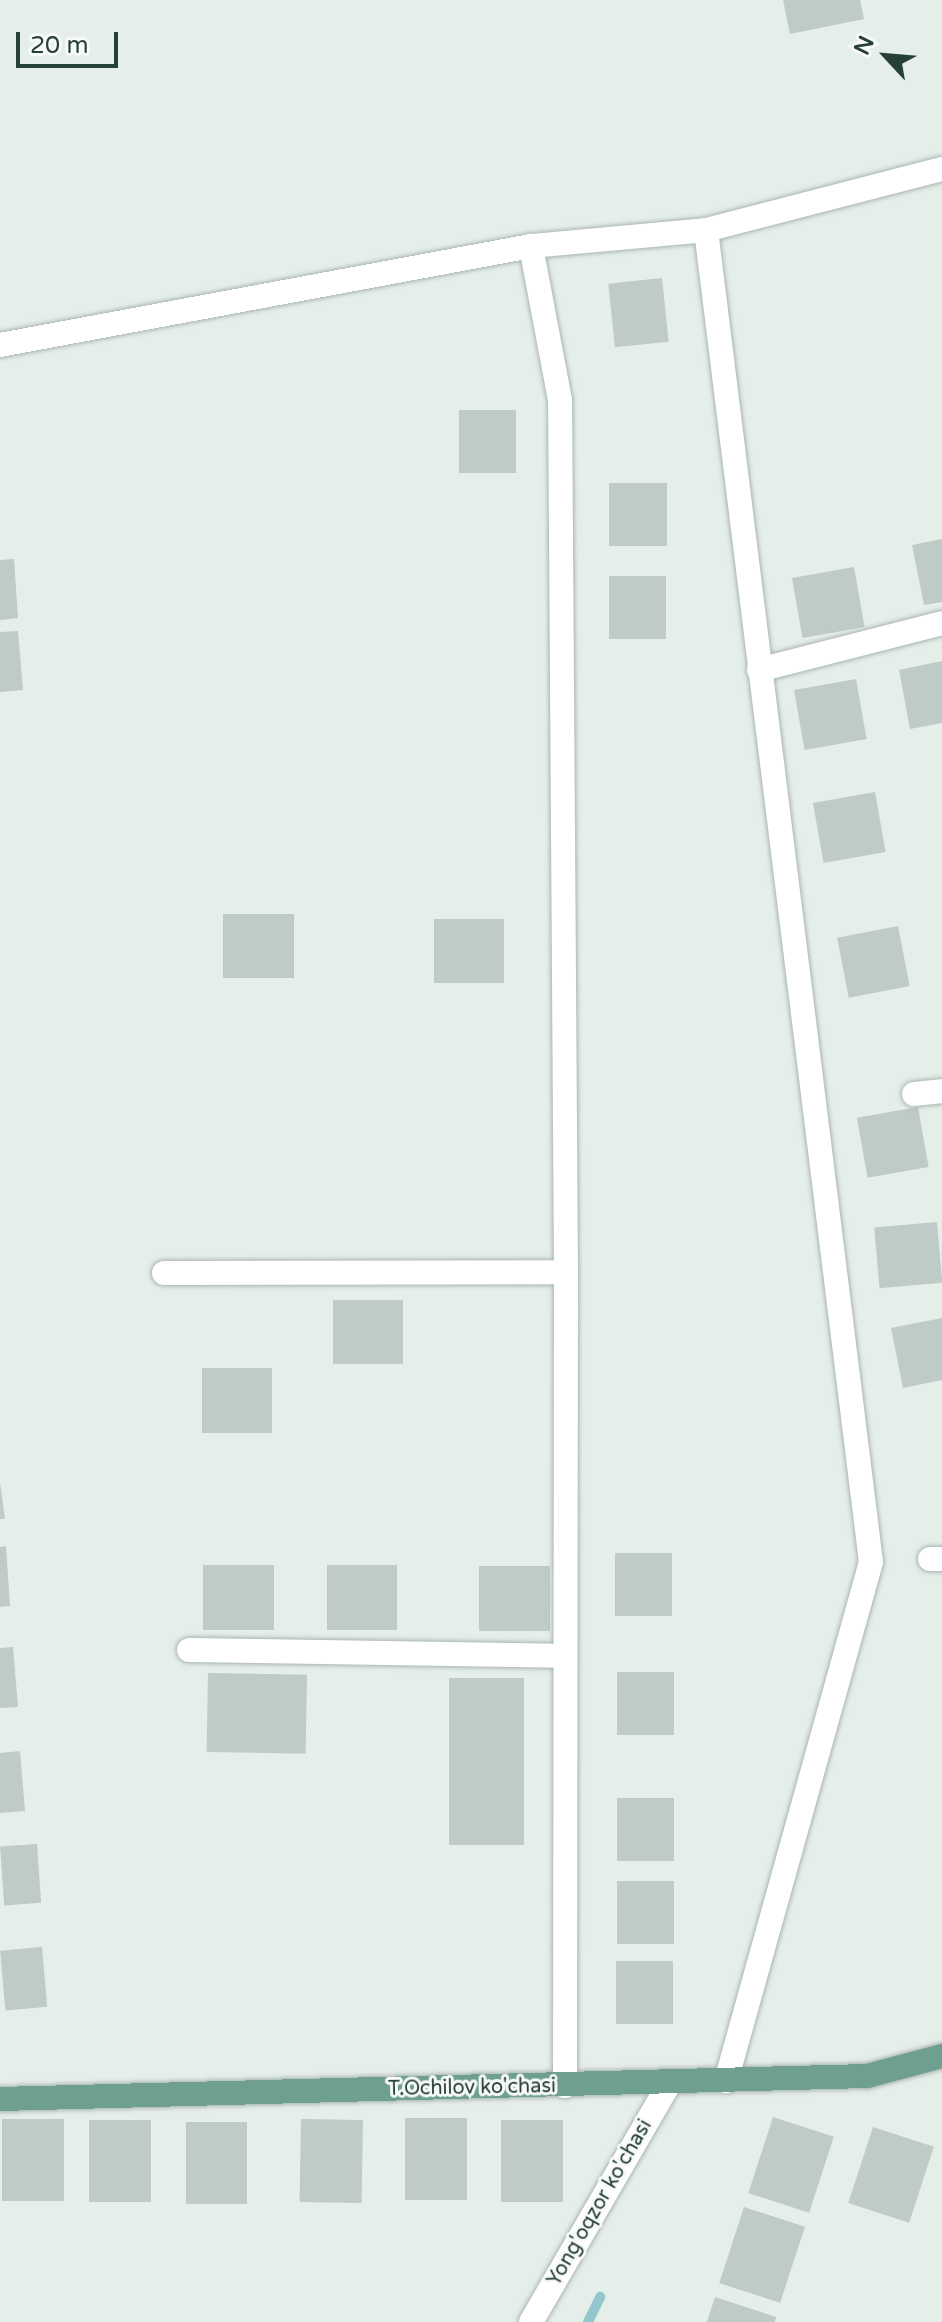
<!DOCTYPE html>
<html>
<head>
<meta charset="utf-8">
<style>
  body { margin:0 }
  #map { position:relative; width:942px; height:2322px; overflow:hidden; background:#e6eeea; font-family:"Varela Round",sans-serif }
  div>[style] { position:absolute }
  .stream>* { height:10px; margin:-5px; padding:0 5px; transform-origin:5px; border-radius:5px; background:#93c7ce }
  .building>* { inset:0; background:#becbc6; transform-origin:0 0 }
  .roads { filter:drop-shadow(0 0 2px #a9b6b1) drop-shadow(0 0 2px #a9b6b1) }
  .minor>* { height:24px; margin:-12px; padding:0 12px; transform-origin:12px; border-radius:12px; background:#fff }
  .major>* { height:24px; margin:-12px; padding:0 12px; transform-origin:12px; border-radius:12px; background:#6e9f90 }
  span { translate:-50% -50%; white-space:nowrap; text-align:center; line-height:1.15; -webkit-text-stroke:6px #f7faf8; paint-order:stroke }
  .street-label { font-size:20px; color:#263f37 }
  .north { position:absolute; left:846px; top:16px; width:80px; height:80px; -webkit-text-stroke:6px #f7faf8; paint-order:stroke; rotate:296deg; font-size:22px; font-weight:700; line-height:32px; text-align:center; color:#263f37 }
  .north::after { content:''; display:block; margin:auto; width:28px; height:36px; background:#263f37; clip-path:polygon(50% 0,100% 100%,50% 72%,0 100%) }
  .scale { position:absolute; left:16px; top:32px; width:102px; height:36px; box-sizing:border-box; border:4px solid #263f37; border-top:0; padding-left:10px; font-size:24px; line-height:28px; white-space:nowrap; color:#263f37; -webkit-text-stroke:6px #f7faf8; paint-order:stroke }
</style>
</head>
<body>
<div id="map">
  <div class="stream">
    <div style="left:588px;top:2322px;width:28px;rotate:-64deg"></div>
  </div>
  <div class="building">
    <div style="clip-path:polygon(783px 0,860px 0,864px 19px,790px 34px)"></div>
    <div style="left:662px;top:278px;width:64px;height:54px;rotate:84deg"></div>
    <div style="left:459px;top:410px;width:57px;height:63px"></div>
    <div style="left:609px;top:483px;width:58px;height:63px"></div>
    <div style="clip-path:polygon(942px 539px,942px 602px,924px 605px,912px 545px)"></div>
    <div style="clip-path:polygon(14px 559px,18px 618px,0 620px,0 560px)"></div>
    <div style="left:854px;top:567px;width:61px;height:63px;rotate:80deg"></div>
    <div style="left:609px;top:576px;width:57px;height:63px"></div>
    <div style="clip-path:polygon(18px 631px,23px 690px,0 692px,0 632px)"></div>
    <div style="clip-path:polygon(942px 661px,942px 723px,910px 729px,899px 670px)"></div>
    <div style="left:856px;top:679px;width:61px;height:63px;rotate:80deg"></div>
    <div style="left:875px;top:792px;width:61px;height:63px;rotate:80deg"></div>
    <div style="left:223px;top:914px;width:71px;height:64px"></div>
    <div style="left:504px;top:919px;width:64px;height:70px;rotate:90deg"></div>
    <div style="left:898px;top:926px;width:61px;height:62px;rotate:79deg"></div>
    <div style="left:918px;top:1107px;width:61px;height:62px;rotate:80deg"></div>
    <div style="left:937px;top:1222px;width:61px;height:63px;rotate:85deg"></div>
    <div style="left:333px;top:1300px;width:70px;height:64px"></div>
    <div style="clip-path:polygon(942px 1318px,942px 1380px,903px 1388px,891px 1328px)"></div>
    <div style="left:272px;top:1368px;width:65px;height:70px;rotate:90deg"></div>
    <div style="clip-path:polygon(0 1482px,5px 1519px,0 1519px)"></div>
    <div style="clip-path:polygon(6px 1546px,10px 1606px,0 1607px,0 1547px)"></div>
    <div style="left:615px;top:1553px;width:57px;height:63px"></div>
    <div style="left:203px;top:1565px;width:71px;height:65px"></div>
    <div style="left:397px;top:1565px;width:65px;height:70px;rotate:90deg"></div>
    <div style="left:550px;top:1566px;width:65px;height:71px;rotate:90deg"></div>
    <div style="clip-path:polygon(13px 1647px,18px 1707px,0 1708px,0 1648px)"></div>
    <div style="left:674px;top:1672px;width:63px;height:57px;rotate:90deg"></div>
    <div style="left:208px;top:1673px;width:99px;height:79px;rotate:1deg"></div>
    <div style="left:449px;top:1678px;width:75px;height:167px"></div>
    <div style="clip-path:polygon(20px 1751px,25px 1811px,0 1813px,0 1753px)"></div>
    <div style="left:617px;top:1798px;width:57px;height:63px"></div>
    <div style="left:37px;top:1844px;width:59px;height:37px;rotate:86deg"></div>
    <div style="left:617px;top:1881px;width:57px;height:63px"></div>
    <div style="left:42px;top:1947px;width:60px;height:42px;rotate:85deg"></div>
    <div style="left:616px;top:1961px;width:57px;height:63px"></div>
    <div style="left:773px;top:2117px;width:64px;height:80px;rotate:18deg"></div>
    <div style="left:405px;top:2118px;width:62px;height:82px"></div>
    <div style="left:2px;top:2119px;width:62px;height:82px"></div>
    <div style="left:301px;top:2119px;width:62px;height:83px;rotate:1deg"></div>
    <div style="left:89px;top:2120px;width:62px;height:82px"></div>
    <div style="left:501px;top:2120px;width:62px;height:82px"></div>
    <div style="left:186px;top:2122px;width:61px;height:82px"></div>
    <div style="left:873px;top:2127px;width:64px;height:80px;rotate:18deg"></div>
    <div style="left:744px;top:2207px;width:64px;height:80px;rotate:18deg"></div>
    <div style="clip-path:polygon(715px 2297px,776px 2317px,775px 2322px,707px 2322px)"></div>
  </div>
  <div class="roads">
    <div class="minor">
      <div style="left:706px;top:230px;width:1342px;rotate:82.94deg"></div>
      <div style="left:871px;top:1562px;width:539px;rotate:105.61deg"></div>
      <div style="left:0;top:345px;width:540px;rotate:-10.56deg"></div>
      <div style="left:759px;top:670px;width:189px;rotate:-14.4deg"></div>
      <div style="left:914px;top:1094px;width:28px;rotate:-6deg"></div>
      <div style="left:164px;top:1273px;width:402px;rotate:-0.1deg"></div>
      <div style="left:930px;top:1559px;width:12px"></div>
      <div style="left:189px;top:1650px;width:376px;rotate:0.9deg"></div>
      <div style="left:565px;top:2086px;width:814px;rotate:-89.93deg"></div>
      <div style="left:566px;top:1272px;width:872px;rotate:-90.39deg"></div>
      <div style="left:560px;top:400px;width:157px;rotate:-100.7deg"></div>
      <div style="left:531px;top:246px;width:176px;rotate:-5.2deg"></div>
      <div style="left:706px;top:230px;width:244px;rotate:-14.5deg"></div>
      <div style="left:531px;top:2322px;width:275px;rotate:-59.9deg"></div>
    </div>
    <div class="major">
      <div style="left:0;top:2099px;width:867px;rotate:-1.52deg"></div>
      <div style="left:867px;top:2076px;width:78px;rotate:-14.9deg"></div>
    </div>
  </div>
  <div class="street-label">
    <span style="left:472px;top:2088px;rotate:-1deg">T.Ochilov ko'chasi</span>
    <span style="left:600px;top:2203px;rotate:-60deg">Yong'oqzor ko'chasi</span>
  </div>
  <div class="north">N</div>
  <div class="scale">20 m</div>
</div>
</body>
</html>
